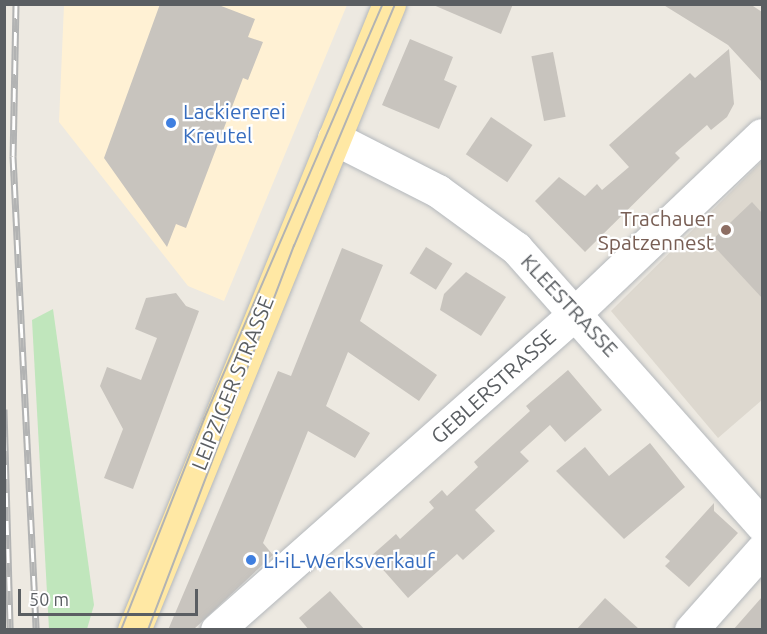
<!DOCTYPE html>
<html>
<head>
<meta charset="utf-8">
<style>
  body { margin:0 }
  #map { position:relative; width:767px; height:634px; overflow:hidden; background:#ede9e1; font-family:Ubuntu,sans-serif }
  div>[style] { position:absolute }
  .commercial>* { inset:0; background:#fff1d4 }
  .education>* { inset:0; background:#ddd8cf }
  .green>* { inset:0; background:#c0e6bc }
  .building>* { inset:0; background:#c8c4be; transform-origin:0 0 }
  .roads { filter:drop-shadow(0 0 2px #b4b8bc) drop-shadow(0 0 2px #b4b8bc) }
  .minor>* { height:33px; margin:-16.5px; padding:0 16.5px; transform-origin:16.5px; border-radius:16.5px; background:#fff }
  .major>* { height:33px; margin:-16.5px; padding:0 16.5px; transform-origin:16.5px; border-radius:16.5px; background:#ffe8a4 }
  .tram>* { height:1.5px; margin:-0.75px; padding:0 0.75px; transform-origin:0.75px; border-radius:0.75px; background:#b2b3b3 }
  .rail>* { height:7px; margin-top:-3.5px; transform-origin:0; background:repeating-linear-gradient(90deg,#fff 0 14px,#b2b3b3 0 28px); box-sizing:border-box; border-block:2px solid #b2b3b3 }
  .dots>* { width:16px; height:16px; translate:-50% -50%; box-sizing:border-box; border:3px solid #fff; border-radius:50% }
  span { translate:-50% -50%; white-space:nowrap; text-align:center; line-height:1.15; -webkit-text-stroke:4.5px #fff; paint-order:stroke }
  .shop-label { font-size:21px; color:#366cbe }
  .left { translate:0 -50%; text-align:left }
  .education-label { font-size:21px; color:#785e54 }
  .right { translate:-100% -50%; text-align:right }
  .street-label { font-size:21px; color:#5a5e62 }
  .frame { position:absolute; inset:0; border:6px solid #5a5e62; pointer-events:none }
  .scale { position:absolute; left:18px; top:589px; width:180px; height:27px; box-sizing:border-box; border:3px solid #5a5e62; border-top:0; padding-left:8px; font-size:18px; line-height:21px; white-space:nowrap; color:#5a5e62; -webkit-text-stroke:4px #fff; paint-order:stroke }
</style>
</head>
<body>
<div id="map">
  <div class="commercial">
    <div style="clip-path:polygon(64px 5px,347px 5px,224px 301px,188px 286px,59px 122px)"></div>
  </div>
  <div class="education">
    <div style="clip-path:polygon(762px 161px,762px 400px,718px 438px,611px 311px)"></div>
  </div>
  <div class="green">
    <div style="clip-path:polygon(53px 309px,94px 605px,87px 629px,49px 629px,32px 320px)"></div>
  </div>
  <div class="building">
    <div style="clip-path:polygon(160px 4px,216px 4px,255px 19px,248px 37px,263px 42px,248px 80px,243px 78px,186px 228px,176px 224px,167px 247px,104px 158px)"></div>
    <div style="clip-path:polygon(431px 4px,513px 4px,501px 34px)"></div>
    <div style="clip-path:polygon(662px 4px,750px 4px,762px 12px,762px 82px,728px 45px)"></div>
    <div style="clip-path:polygon(410px 39px,453px 57px,444px 80px,457px 86px,439px 129px,382px 105px)"></div>
    <div style="clip-path:polygon(729px 49px,734px 104px,727px 117px,711px 130px,707px 125px,675px 153px,680px 158px,585px 252px,535px 201px,559px 177px,585px 196px,597px 184px,602px 190px,629px 167px,609px 145px,690px 73px,695px 78px)"></div>
    <div style="left:553px;top:52px;width:66px;height:22px;rotate:79deg"></div>
    <div style="left:491px;top:117px;width:50px;height:45px;rotate:34deg"></div>
    <div style="clip-path:polygon(752px 202px,762px 213px,762px 298px,710px 242px)"></div>
    <div style="left:426px;top:247px;width:31px;height:31px;rotate:32deg"></div>
    <div style="clip-path:polygon(342px 248px,383px 265px,360px 321px,437px 375px,419px 401px,348px 352px,326px 406px,370px 433px,355px 458px,308px 431px,263px 543px,273px 555px,193px 630px,168px 630px,278px 371px,291px 376px)"></div>
    <div style="clip-path:polygon(466px 272px,506px 297px,481px 336px,440px 310px,444px 294px)"></div>
    <div style="clip-path:polygon(176px 293px,186px 306px,199px 311px,133px 489px,104px 478px,123px 429px,100px 386px,107px 367px,141px 380px,157px 338px,135px 329px,146px 298px)"></div>
    <div style="clip-path:polygon(568px 370px,602px 410px,565px 442px,550px 425px,520px 452px,529px 461px,475px 510px,495px 531px,463px 560px,457px 554px,408px 598px,371px 556px,396px 534px,400px 539px,434px 508px,429px 502px,442px 490px,447px 496px,478px 467px,474px 462px,530px 411px,526px 406px)"></div>
    <div style="clip-path:polygon(650px 443px,685px 487px,624px 539px,556px 471px,585px 447px,609px 476px)"></div>
    <div style="clip-path:polygon(714px 503px,714px 511px,738px 533px,689px 587px,665px 566px,670px 561px,665px 557px)"></div>
    <div style="clip-path:polygon(330px 591px,365px 630px,309px 630px,299px 618px)"></div>
    <div style="clip-path:polygon(762px 597px,762px 630px,733px 630px)"></div>
    <div style="clip-path:polygon(605px 598px,640px 630px,576px 630px)"></div>
  </div>
  <div class="roads">
    <div class="minor">
      <div style="left:334px;top:138px;width:117px;rotate:27deg"></div>
      <div style="left:438px;top:191px;width:97px;rotate:36.2deg"></div>
      <div style="left:516px;top:248px;width:370px;rotate:48.4deg"></div>
      <div style="left:217px;top:630px;width:481px;rotate:-41.5deg"></div>
      <div style="left:577px;top:311px;width:255px;rotate:-43.6deg"></div>
      <div style="left:691px;top:630px;width:107px;rotate:-48.4deg"></div>
    </div>
    <div class="major">
      <div style="left:134px;top:630px;width:676px;rotate:-67.84deg"></div>
    </div>
  </div>
  <div class="tram">
    <div style="left:121px;top:630px;width:227px;rotate:-68.5deg"></div>
    <div style="left:204px;top:419px;width:452px;rotate:-66.7deg"></div>
    <div style="left:148px;top:630px;width:411px;rotate:-69.2deg"></div>
    <div style="left:294px;top:246px;width:262px;rotate:-67.3deg"></div>
  </div>
  <div class="rail">
    <div style="left:16px;top:4px;width:152px;rotate:91.1deg"></div>
    <div style="left:13px;top:156px;width:475px;rotate:87.2deg"></div>
    <div style="left:4px;top:409px;width:221px;rotate:88.4deg"></div>
  </div>
  <div class="dots">
    <div style="left:171px;top:123px;background:#3f7fe0"></div>
    <div style="left:726px;top:230px;background:#8d6e63"></div>
    <div style="left:251px;top:560px;background:#3f7fe0"></div>
  </div>
  <div class="shop-label">
    <span class="left" style="left:183px;top:123px">Lackiererei<br>Kreutel</span>
    <span class="left" style="left:263px;top:560px">Li-iL-Werksverkauf</span>
  </div>
  <div class="education-label">
    <span class="right" style="left:714px;top:230px">Trachauer<br>Spatzennest</span>
  </div>
  <div class="street-label">
    <span style="left:570px;top:305px;rotate:47deg">KLEESTRASSE</span>
    <span style="left:232px;top:383px;rotate:-68deg">LEIPZIGER STRASSE</span>
    <span style="left:493px;top:386px;rotate:-42deg">GEBLERSTRASSE</span>
  </div>
  <div class="frame"></div>
  <div class="scale">50 m</div>
</div>
</body>
</html>
